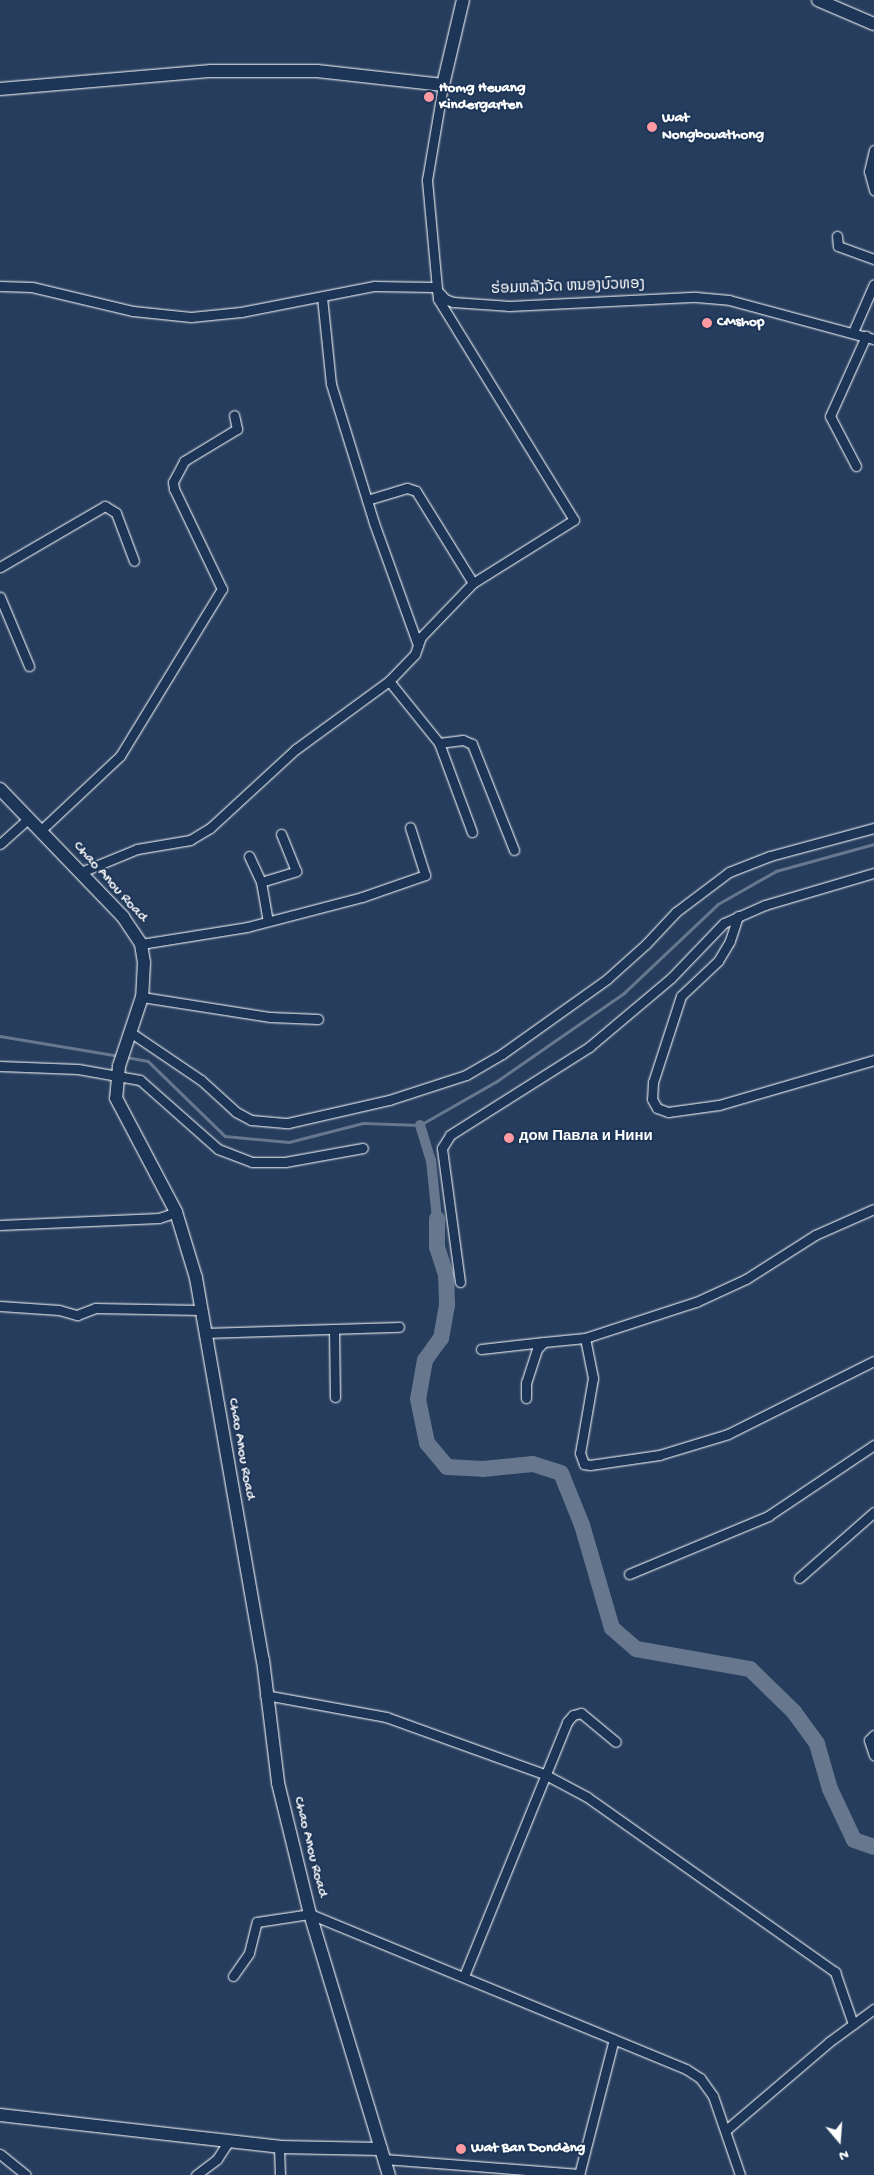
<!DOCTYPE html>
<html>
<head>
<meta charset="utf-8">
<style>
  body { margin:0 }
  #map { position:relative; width:874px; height:2175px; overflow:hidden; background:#263d5e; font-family:"Gochi Hand","Noto Sans Lao",sans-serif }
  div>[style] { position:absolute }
  .stream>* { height:2.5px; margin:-1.25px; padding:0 1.25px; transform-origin:1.25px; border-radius:1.25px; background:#67788e }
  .canal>* { height:10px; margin:-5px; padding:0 5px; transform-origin:5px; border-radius:5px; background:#67788e }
  .river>* { height:16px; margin:-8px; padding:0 8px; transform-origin:8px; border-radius:8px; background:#67788e }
  .roads { filter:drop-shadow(0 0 1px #fff) drop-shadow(0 0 1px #fff) }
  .street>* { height:9px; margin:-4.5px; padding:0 4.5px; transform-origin:4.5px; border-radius:4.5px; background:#1d3557 }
  .secondary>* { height:12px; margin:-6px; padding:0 6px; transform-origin:6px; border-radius:6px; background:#1d3557 }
  .dots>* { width:14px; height:14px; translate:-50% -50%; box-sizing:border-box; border:2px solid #1d3557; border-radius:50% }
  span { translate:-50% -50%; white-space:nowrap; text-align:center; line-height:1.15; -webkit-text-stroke:4px #1d3557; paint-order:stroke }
  .poi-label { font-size:15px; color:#fff; font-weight:700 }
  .left { translate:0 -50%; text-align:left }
  .street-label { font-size:15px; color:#fff }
  .north { position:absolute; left:814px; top:2115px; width:50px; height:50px; -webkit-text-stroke:4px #1d3557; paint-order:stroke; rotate:162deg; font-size:14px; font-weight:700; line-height:20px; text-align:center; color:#fff }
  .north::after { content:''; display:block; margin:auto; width:18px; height:22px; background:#fff; clip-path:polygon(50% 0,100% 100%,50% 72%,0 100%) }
</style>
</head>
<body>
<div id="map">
  <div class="stream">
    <div style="left:0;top:1036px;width:121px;rotate:9.5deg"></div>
    <div style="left:126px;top:1057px;width:22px;rotate:10deg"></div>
    <div style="left:148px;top:1061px;width:107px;rotate:44.2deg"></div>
    <div style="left:225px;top:1136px;width:64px;rotate:5.4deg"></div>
    <div style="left:289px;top:1142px;width:76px;rotate:-14.4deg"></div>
    <div style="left:363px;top:1123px;width:57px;rotate:2deg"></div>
    <div style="left:420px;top:1125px;width:89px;rotate:-29.7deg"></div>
    <div style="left:497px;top:1081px;width:155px;rotate:-34.7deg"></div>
    <div style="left:624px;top:993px;width:129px;rotate:-43.4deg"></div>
    <div style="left:718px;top:904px;width:67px;rotate:-29.6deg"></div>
    <div style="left:776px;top:871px;width:102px;rotate:-15.4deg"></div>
  </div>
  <div class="canal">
    <div style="left:420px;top:1125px;width:37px;rotate:73deg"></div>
    <div style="left:431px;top:1160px;width:59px;rotate:84.2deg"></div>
  </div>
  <div class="river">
    <div style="left:437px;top:1219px;width:28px;rotate:90deg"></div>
    <div style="left:437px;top:1247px;width:28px;rotate:72deg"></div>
    <div style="left:446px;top:1274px;width:31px;rotate:88deg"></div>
    <div style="left:447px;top:1305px;width:34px;rotate:100deg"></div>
    <div style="left:441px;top:1338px;width:27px;rotate:126deg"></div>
    <div style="left:425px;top:1360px;width:40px;rotate:100deg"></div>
    <div style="left:418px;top:1399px;width:45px;rotate:78.4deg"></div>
    <div style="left:427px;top:1443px;width:31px;rotate:50deg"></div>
    <div style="left:447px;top:1467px;width:36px;rotate:3deg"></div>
    <div style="left:483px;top:1469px;width:50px;rotate:-5.7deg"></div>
    <div style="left:533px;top:1464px;width:29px;rotate:18deg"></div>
    <div style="left:561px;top:1473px;width:56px;rotate:68deg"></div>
    <div style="left:582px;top:1525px;width:107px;rotate:73.8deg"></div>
    <div style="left:612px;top:1628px;width:32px;rotate:41deg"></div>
    <div style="left:636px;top:1649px;width:116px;rotate:10deg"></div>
    <div style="left:750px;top:1669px;width:62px;rotate:44.3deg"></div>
    <div style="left:794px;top:1712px;width:39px;rotate:54deg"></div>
    <div style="left:817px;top:1744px;width:47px;rotate:73.9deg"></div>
    <div style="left:830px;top:1789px;width:56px;rotate:64.8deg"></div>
    <div style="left:854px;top:1840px;width:21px;rotate:19deg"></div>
  </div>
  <div class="roads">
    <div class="street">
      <div style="left:874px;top:150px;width:22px;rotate:103deg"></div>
      <div style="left:869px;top:171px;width:20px;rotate:75deg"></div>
      <div style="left:837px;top:236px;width:10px;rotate:84deg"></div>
      <div style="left:838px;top:246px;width:38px;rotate:20deg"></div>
      <div style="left:0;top:286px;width:32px;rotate:2deg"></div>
      <div style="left:32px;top:287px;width:104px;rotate:13.4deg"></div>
      <div style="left:133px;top:311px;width:58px;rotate:5.9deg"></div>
      <div style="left:191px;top:317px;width:50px;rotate:-5.7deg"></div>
      <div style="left:241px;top:312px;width:136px;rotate:-11.1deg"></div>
      <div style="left:374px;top:286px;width:60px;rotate:1deg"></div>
      <div style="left:434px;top:287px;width:16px;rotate:47deg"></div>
      <div style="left:445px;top:299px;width:9px;rotate:21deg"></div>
      <div style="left:453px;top:302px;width:56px;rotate:4.1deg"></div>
      <div style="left:509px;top:306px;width:187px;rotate:-2.8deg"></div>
      <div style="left:696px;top:297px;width:33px;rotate:5deg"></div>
      <div style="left:729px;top:300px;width:150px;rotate:15.1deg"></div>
      <div style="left:322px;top:297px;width:87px;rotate:84.1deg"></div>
      <div style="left:331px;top:384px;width:145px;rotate:72.8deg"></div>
      <div style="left:374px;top:523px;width:130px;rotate:70.2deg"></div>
      <div style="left:853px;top:332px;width:52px;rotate:-66.4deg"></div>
      <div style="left:856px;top:466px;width:56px;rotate:-117.5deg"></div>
      <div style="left:830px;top:416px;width:88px;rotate:-65.8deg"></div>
      <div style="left:367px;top:500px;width:42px;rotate:-16.7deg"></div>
      <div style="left:407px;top:488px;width:9px;rotate:18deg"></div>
      <div style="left:416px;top:491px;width:108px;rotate:58.2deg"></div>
      <div style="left:0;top:567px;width:121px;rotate:-30.2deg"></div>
      <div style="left:105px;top:506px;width:13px;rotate:32deg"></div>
      <div style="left:116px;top:513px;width:51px;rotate:69.4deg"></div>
      <div style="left:0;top:597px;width:75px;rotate:67.2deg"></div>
      <div style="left:389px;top:681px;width:80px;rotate:51.1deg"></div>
      <div style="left:439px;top:743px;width:95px;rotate:69.7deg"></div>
      <div style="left:439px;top:743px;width:24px;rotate:-7deg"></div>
      <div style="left:463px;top:740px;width:10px;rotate:24deg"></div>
      <div style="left:472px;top:744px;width:114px;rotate:68.4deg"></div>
      <div style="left:40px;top:831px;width:110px;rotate:-43.2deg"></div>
      <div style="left:120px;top:756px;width:196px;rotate:-58.6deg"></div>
      <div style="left:222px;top:589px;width:111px;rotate:-115.6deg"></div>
      <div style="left:174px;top:489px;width:7px;rotate:-98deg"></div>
      <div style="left:173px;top:482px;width:24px;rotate:-62deg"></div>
      <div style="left:184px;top:461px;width:62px;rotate:-31.1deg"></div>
      <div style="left:237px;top:429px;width:14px;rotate:-102deg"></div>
      <div style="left:0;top:844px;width:38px;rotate:-42deg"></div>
      <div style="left:249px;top:856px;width:29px;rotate:65deg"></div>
      <div style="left:261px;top:882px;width:39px;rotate:80deg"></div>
      <div style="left:81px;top:872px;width:61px;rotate:-22.3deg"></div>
      <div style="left:137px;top:849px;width:54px;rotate:-9.6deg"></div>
      <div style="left:190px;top:840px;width:23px;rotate:-31deg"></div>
      <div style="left:210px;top:828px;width:117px;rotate:-42.6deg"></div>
      <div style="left:296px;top:749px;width:115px;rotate:-36.2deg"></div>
      <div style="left:389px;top:681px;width:37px;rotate:-46deg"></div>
      <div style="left:415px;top:654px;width:18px;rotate:-71deg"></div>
      <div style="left:421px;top:637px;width:75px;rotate:-46.1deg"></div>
      <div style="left:473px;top:583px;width:119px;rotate:-32deg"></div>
      <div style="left:574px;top:520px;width:259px;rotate:-121.6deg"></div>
      <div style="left:438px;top:299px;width:120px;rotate:-95.3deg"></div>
      <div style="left:427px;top:180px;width:96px;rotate:-80.4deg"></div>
      <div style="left:261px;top:882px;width:37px;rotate:-17deg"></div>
      <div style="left:296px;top:871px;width:40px;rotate:-112deg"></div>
      <div style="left:738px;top:916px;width:26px;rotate:108deg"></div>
      <div style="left:730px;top:941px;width:23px;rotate:121deg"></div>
      <div style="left:718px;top:961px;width:51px;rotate:136.6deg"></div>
      <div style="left:681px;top:996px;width:90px;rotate:108deg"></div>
      <div style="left:653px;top:1082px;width:17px;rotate:93deg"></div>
      <div style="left:652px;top:1099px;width:10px;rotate:61deg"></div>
      <div style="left:657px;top:1108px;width:12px;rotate:20deg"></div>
      <div style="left:668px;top:1112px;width:51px;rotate:-7.8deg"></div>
      <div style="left:719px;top:1105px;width:161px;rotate:-16.2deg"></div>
      <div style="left:141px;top:944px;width:107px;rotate:-9.1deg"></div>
      <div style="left:247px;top:927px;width:119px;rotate:-14.6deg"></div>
      <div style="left:362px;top:897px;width:67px;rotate:-19.2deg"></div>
      <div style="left:425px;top:875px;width:50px;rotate:-107.4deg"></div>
      <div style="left:142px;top:997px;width:130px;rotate:8.9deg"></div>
      <div style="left:270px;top:1017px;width:48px;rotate:2.4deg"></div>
      <div style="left:130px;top:1032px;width:86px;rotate:34.1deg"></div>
      <div style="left:201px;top:1080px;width:47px;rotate:42.4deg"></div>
      <div style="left:236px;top:1112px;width:17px;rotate:28deg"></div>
      <div style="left:251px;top:1120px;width:37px;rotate:5deg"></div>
      <div style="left:288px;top:1123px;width:104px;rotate:-12.8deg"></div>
      <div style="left:389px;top:1100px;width:81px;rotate:-18deg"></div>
      <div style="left:466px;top:1075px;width:42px;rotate:-30.3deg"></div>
      <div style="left:502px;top:1054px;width:129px;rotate:-35.5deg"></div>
      <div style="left:607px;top:979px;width:52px;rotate:-41.9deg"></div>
      <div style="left:646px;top:944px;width:44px;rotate:-46.8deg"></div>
      <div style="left:676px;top:912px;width:66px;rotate:-37deg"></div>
      <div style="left:729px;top:872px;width:44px;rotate:-21.3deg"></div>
      <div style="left:770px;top:856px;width:108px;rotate:-15.1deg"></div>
      <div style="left:0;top:1066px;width:78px;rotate:2.2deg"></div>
      <div style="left:78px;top:1069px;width:63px;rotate:10.1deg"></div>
      <div style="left:140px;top:1080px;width:104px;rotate:41.5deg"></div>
      <div style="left:218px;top:1149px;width:36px;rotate:21deg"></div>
      <div style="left:252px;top:1162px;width:33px"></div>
      <div style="left:285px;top:1162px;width:79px;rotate:-10.2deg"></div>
      <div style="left:0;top:1225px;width:159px;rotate:-2.5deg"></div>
      <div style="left:159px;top:1218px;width:18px;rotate:-19deg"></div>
      <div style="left:460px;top:1282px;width:135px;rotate:-97.7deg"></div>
      <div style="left:442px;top:1148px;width:15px;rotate:-58deg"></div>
      <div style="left:450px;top:1135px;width:165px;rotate:-32.3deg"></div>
      <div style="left:589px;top:1047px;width:107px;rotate:-40.1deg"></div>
      <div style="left:671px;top:978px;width:76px;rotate:-46.1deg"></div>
      <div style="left:724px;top:923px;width:45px;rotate:-23.7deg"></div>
      <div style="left:765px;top:905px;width:114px;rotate:-16.4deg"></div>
      <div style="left:0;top:1306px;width:59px;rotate:3.9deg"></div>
      <div style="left:59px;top:1310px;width:19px;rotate:16deg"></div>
      <div style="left:77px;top:1315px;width:19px;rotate:-21deg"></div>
      <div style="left:95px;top:1308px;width:106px;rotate:1.1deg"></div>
      <div style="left:334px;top:1329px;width:68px;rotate:89.2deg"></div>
      <div style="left:204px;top:1333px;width:195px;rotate:-1.8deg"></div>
      <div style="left:585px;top:1338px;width:41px;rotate:78.7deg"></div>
      <div style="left:593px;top:1378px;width:76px;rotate:99.8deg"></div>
      <div style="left:580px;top:1453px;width:12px;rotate:70deg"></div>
      <div style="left:584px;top:1464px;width:6px;rotate:9deg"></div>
      <div style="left:590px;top:1465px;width:70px;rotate:-8.2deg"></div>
      <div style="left:659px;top:1455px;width:72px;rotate:-16.9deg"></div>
      <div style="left:728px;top:1434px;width:163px;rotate:-26.6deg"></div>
      <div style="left:481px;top:1349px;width:63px;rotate:-6.3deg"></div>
      <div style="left:526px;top:1398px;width:15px;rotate:-90deg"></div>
      <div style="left:526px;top:1383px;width:36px;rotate:-72deg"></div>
      <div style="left:537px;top:1349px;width:10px;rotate:-45deg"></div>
      <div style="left:544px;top:1342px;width:41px;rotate:-5.6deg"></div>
      <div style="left:585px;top:1338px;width:117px;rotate:-18deg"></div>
      <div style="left:696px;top:1302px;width:55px;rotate:-24.7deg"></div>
      <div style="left:746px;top:1279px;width:82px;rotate:-32.5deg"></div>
      <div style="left:815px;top:1235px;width:64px;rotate:-23.8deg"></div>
      <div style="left:629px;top:1574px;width:151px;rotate:-22.6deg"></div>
      <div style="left:768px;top:1516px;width:128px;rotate:-33.8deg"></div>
      <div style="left:799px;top:1578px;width:100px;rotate:-41.3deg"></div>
      <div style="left:265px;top:1695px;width:123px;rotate:10.3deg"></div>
      <div style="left:386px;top:1717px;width:168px;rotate:19.8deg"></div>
      <div style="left:544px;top:1774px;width:49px;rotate:28.1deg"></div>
      <div style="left:587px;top:1797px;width:304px;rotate:35.2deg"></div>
      <div style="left:835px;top:1972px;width:55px;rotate:70.9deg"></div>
      <div style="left:874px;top:1735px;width:7px;rotate:135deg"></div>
      <div style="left:869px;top:1740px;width:16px;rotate:72deg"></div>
      <div style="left:233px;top:1976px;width:28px;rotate:-55deg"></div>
      <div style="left:249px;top:1953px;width:32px;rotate:-76deg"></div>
      <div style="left:257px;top:1922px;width:54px;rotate:-8.6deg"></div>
      <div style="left:310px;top:1914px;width:407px;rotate:22.4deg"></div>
      <div style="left:686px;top:2069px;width:17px;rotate:33deg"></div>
      <div style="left:700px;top:2078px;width:22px;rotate:54deg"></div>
      <div style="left:713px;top:2096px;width:83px;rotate:71.1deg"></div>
      <div style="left:464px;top:1976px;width:274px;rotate:-67.9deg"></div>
      <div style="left:567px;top:1722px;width:9px;rotate:-49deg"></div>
      <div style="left:573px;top:1715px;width:8px;rotate:-14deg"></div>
      <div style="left:581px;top:1713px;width:45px;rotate:39.6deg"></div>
      <div style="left:726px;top:2130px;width:135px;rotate:-40.5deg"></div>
      <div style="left:829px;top:2042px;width:56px;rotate:-36.3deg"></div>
      <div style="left:279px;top:2147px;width:28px;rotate:88deg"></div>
      <div style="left:0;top:2154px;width:33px;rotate:39deg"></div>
      <div style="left:384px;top:2159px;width:196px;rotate:4.4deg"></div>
      <div style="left:196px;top:2175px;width:26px;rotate:-37deg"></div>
      <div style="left:217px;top:2159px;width:20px;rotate:-57deg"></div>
      <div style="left:579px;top:2175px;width:140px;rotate:-75.6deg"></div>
    </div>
    <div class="secondary">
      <div style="left:818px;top:0;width:61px;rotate:23.2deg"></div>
      <div style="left:0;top:89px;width:212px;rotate:-4.9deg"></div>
      <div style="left:211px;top:71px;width:106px"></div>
      <div style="left:317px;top:71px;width:127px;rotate:6.3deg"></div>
      <div style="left:443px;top:85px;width:87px;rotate:-76.8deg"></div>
      <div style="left:0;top:789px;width:178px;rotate:46.1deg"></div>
      <div style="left:123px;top:917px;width:32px;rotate:56deg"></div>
      <div style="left:141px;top:944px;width:18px;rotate:81deg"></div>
      <div style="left:144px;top:962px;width:35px;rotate:93deg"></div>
      <div style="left:142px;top:997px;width:73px;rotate:108.4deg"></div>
      <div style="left:119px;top:1066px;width:32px;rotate:95deg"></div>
      <div style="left:116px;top:1098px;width:129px;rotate:62.2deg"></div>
      <div style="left:176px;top:1212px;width:69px;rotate:73.1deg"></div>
      <div style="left:196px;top:1278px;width:388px;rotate:80.1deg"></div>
      <div style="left:263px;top:1660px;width:124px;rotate:83deg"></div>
      <div style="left:278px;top:1783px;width:135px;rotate:76.3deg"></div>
      <div style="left:310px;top:1914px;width:273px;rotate:73.2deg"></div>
      <div style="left:0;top:2115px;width:281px;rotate:6.5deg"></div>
      <div style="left:279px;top:2147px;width:102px;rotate:1.1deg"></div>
    </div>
  </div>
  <div class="dots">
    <div style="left:429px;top:97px;background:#ff9aa2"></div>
    <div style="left:652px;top:127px;background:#ff9aa2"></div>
    <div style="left:707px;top:323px;background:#ff9aa2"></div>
    <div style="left:509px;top:1138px;background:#ff9aa2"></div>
    <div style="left:461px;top:2149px;background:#ff9aa2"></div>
  </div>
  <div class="poi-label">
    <span class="left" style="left:439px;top:97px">Homg Heuang<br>Kindergarten</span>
    <span class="left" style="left:662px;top:127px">Wat<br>Nongbouathong</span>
    <span class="left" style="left:717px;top:323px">CMshop</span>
    <span class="left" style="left:519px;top:1138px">дом Павла и Нини</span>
    <span class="left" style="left:471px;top:2149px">Wat Ban Dondèng</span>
  </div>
  <div class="street-label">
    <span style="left:568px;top:288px;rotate:-2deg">ຮ່ອມຫລັງວັດ ຫນອງບົວທອງ</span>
    <span style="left:110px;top:882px;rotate:48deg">Chao Anou Road</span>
    <span style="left:241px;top:1449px;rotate:80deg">Chao Anou Road</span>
    <span style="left:310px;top:1847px;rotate:76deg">Chao Anou Road</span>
  </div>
  <div class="north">N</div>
</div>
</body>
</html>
